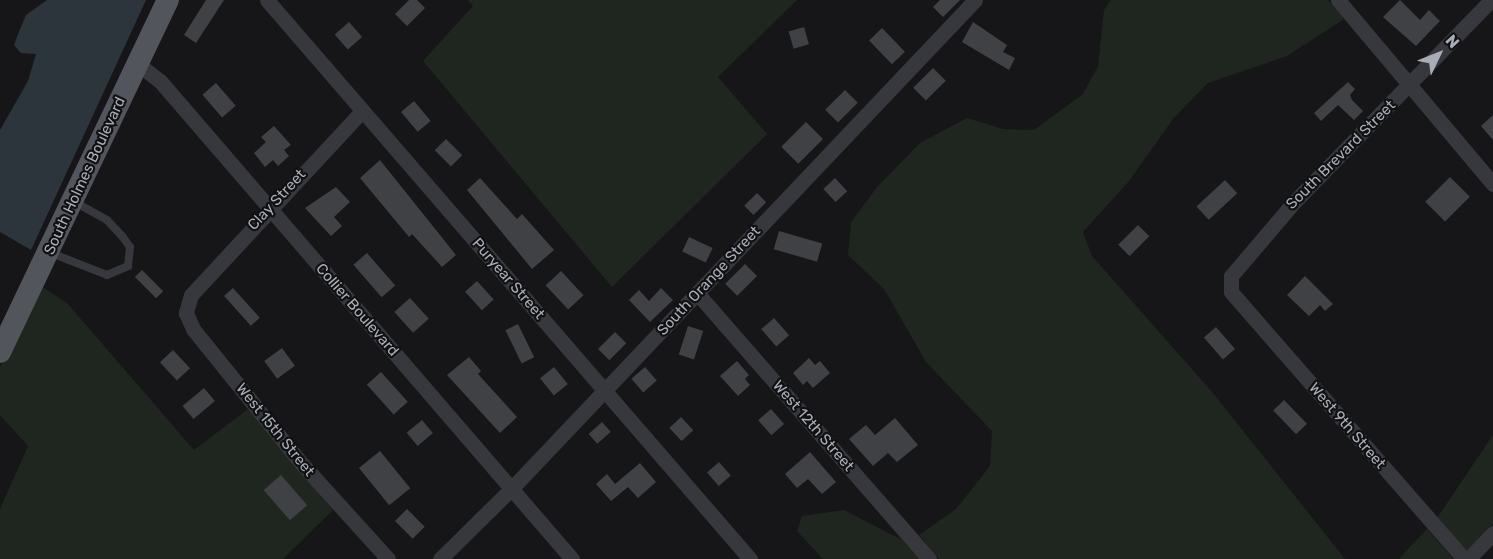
<!DOCTYPE html>
<html>
<head>
<meta charset="utf-8">
<style>
  body { margin:0 }
  #map { position:relative; width:1493px; height:559px; overflow:hidden; background:#161618; font-family:Rubik,sans-serif }
  div>[style] { position:absolute }
  .green>* { inset:0; background:#1e261f }
  .water>* { inset:0; background:#2c353c }
  .building>* { inset:0; background:#404145; transform-origin:0 0 }
  .lane>* { height:8px; margin:-4px; padding:0 4px; transform-origin:4px; border-radius:4px; background:#37383d }
  .street>* { height:15px; margin:-7.5px; padding:0 7.5px; transform-origin:7.5px; border-radius:7.5px; background:#37383d }
  .primary>* { height:22px; margin:-11px; padding:0 11px; transform-origin:11px; border-radius:11px; background:#53555c }
  span { translate:-50% -50%; white-space:nowrap; text-align:center; line-height:1.15; -webkit-text-stroke:4.5px #111113; paint-order:stroke }
  .street-label { font-size:15px; color:#a8adb8 }
  .north { position:absolute; left:1409px; top:24px; width:60px; height:60px; -webkit-text-stroke:4px #111113; paint-order:stroke; rotate:47deg; font-size:16px; font-weight:700; line-height:24px; text-align:center; color:#a8adb8 }
  .north::after { content:''; display:block; margin:auto; width:21px; height:27px; background:#a8adb8; clip-path:polygon(50% 0,100% 100%,50% 72%,0 100%) }
</style>
</head>
<body>
<div id="map">
  <div class="green">
    <div style="clip-path:polygon(468px 0,797px 0,718px 77px,767px 134px,612px 287px,423px 61px,473px 6px)"></div>
    <div style="clip-path:polygon(1111px 0,1328px 0,1344px 19px,1287px 56px,1208px 83px,1173px 119px,1129px 181px,1083px 232px,1092px 256px,1213px 393px,1345px 559px,939px 559px,919px 535px,956px 509px,990px 466px,992px 431px,926px 362px,884px 289px,848px 255px,851px 222px,878px 186px,920px 143px,967px 118px,1003px 129px,1034px 130px,1083px 94px,1098px 66px,1104px 10px)"></div>
    <div style="clip-path:polygon(41px 286px,67px 303px,194px 450px,248px 409px,333px 510px,283px 559px,0 559px,0 509px,28px 446px,0 415px,0 367px)"></div>
    <div style="clip-path:polygon(1493px 435px,1493px 524px,1466px 551px,1437px 518px)"></div>
    <div style="clip-path:polygon(844px 510px,902px 540px,919px 559px,823px 559px,797px 531px,802px 516px)"></div>
    <div style="clip-path:polygon(1427px 529px,1453px 559px,1399px 559px,1406px 551px)"></div>
  </div>
  <div class="water">
    <div style="clip-path:polygon(47px 0,146px 0,31px 250px,0 232px,0 130px,28px 81px,36px 54px,21px 53px,14px 45px,18px 34px,26px 15px)"></div>
  </div>
  <div class="building">
    <div style="clip-path:polygon(206px 0,224px 0,196px 43px,184px 35px)"></div>
    <div style="clip-path:polygon(409px 0,417px 0,425px 8px,407px 26px,395px 14px)"></div>
    <div style="clip-path:polygon(940px 0,960px 0,943px 17px,933px 7px)"></div>
    <div style="clip-path:polygon(1400px 0,1420px 20px,1429px 10px,1440px 21px,1416px 46px,1383px 17px)"></div>
    <div style="left:349px;top:22px;width:20px;height:19px;rotate:49deg"></div>
    <div style="clip-path:polygon(973px 22px,1007px 45px,1003px 52px,1015px 58px,1009px 70px,962px 42px)"></div>
    <div style="left:804px;top:27px;width:18px;height:16px;rotate:74deg"></div>
    <div style="left:882px;top:28px;width:33px;height:18px;rotate:46deg"></div>
    <div style="left:933px;top:68px;width:18px;height:28px;rotate:45deg"></div>
    <div style="clip-path:polygon(1348px 82px,1355px 89px,1350px 95px,1352px 100px,1363px 111px,1354px 120px,1338px 105px,1321px 121px,1314px 113px)"></div>
    <div style="left:216px;top:83px;width:30px;height:18px;rotate:49deg"></div>
    <div style="left:845px;top:90px;width:18px;height:28px;rotate:45deg"></div>
    <div style="left:414px;top:101px;width:26px;height:17px;rotate:50deg"></div>
    <div style="clip-path:polygon(1493px 115px,1493px 140px,1481px 126px)"></div>
    <div style="left:806px;top:122px;width:24px;height:35px;rotate:45deg"></div>
    <div style="clip-path:polygon(274px 126px,291px 145px,284px 150px,289px 156px,278px 166px,273px 160px,265px 167px,254px 153px,266px 142px,261px 137px)"></div>
    <div style="left:446px;top:139px;width:23px;height:16px;rotate:45deg"></div>
    <div style="clip-path:polygon(380px 160px,456px 255px,442px 267px,412px 234px,409px 237px,360px 178px)"></div>
    <div style="left:1450px;top:177px;width:28px;height:35px;rotate:45deg"></div>
    <div style="clip-path:polygon(480px 178px,517px 219px,522px 214px,554px 250px,532px 269px,467px 190px)"></div>
    <div style="left:835px;top:178px;width:18px;height:16px;rotate:47deg"></div>
    <div style="left:1225px;top:180px;width:18px;height:39px;rotate:47deg"></div>
    <div style="clip-path:polygon(336px 187px,350px 202px,334px 217px,342px 226px,331px 236px,305px 208px)"></div>
    <div style="left:757px;top:193px;width:13px;height:18px;rotate:45deg"></div>
    <div style="left:1138px;top:225px;width:16px;height:28px;rotate:45deg"></div>
    <div style="left:779px;top:231px;width:45px;height:19px;rotate:16deg"></div>
    <div style="left:689px;top:237px;width:26px;height:16px;rotate:25deg"></div>
    <div style="left:367px;top:253px;width:43px;height:18px;rotate:49deg"></div>
    <div style="left:745px;top:264px;width:17px;height:28px;rotate:45deg"></div>
    <div style="left:142px;top:270px;width:30px;height:10px;rotate:45deg"></div>
    <div style="left:561px;top:271px;width:33px;height:21px;rotate:47deg"></div>
    <div style="clip-path:polygon(1305px 276px,1333px 304px,1325px 311px,1320px 305px,1309px 316px,1287px 295px)"></div>
    <div style="left:477px;top:281px;width:25px;height:16px;rotate:48deg"></div>
    <div style="left:233px;top:288px;width:40px;height:12px;rotate:48deg"></div>
    <div style="clip-path:polygon(661px 288px,673px 300px,650px 322px,629px 300px,639px 290px,649px 301px)"></div>
    <div style="left:410px;top:298px;width:28px;height:21px;rotate:48deg"></div>
    <div style="left:774px;top:318px;width:23px;height:17px;rotate:49deg"></div>
    <div style="left:518px;top:324px;width:37px;height:14px;rotate:64deg"></div>
    <div style="left:688px;top:326px;width:16px;height:30px;rotate:18deg"></div>
    <div style="left:1216px;top:327px;width:29px;height:16px;rotate:49deg"></div>
    <div style="left:615px;top:332px;width:16px;height:24px;rotate:45deg"></div>
    <div style="left:282px;top:348px;width:22px;height:22px;rotate:54deg"></div>
    <div style="left:173px;top:350px;width:25px;height:18px;rotate:47deg"></div>
    <div style="clip-path:polygon(469px 357px,481px 371px,478px 374px,517px 417px,500px 433px,447px 375px)"></div>
    <div style="clip-path:polygon(809px 358px,815px 365px,820px 361px,830px 373px,813px 388px,807px 381px,803px 385px,793px 373px)"></div>
    <div style="clip-path:polygon(737px 361px,749px 375px,745px 379px,750px 385px,738px 396px,720px 376px)"></div>
    <div style="left:554px;top:367px;width:22px;height:18px;rotate:51deg"></div>
    <div style="left:645px;top:367px;width:18px;height:18px;rotate:49deg"></div>
    <div style="left:381px;top:372px;width:40px;height:19px;rotate:48deg"></div>
    <div style="left:204px;top:388px;width:17px;height:28px;rotate:50deg"></div>
    <div style="left:1284px;top:400px;width:33px;height:15px;rotate:46deg"></div>
    <div style="left:771px;top:409px;width:20px;height:17px;rotate:49deg"></div>
    <div style="left:681px;top:417px;width:18px;height:16px;rotate:47deg"></div>
    <div style="clip-path:polygon(895px 418px,918px 445px,897px 462px,888px 453px,873px 466px,849px 439px,866px 425px,875px 435px)"></div>
    <div style="left:422px;top:420px;width:17px;height:20px;rotate:50deg"></div>
    <div style="left:602px;top:422px;width:13px;height:18px;rotate:48deg"></div>
    <div style="left:380px;top:451px;width:48px;height:27px;rotate:51deg"></div>
    <div style="clip-path:polygon(810px 452px,836px 482px,822px 494px,808px 479px,797px 488px,785px 474px)"></div>
    <div style="left:719px;top:462px;width:18px;height:16px;rotate:49deg"></div>
    <div style="clip-path:polygon(640px 463px,656px 482px,638px 498px,628px 487px,611px 501px,596px 484px,607px 474px,615px 484px)"></div>
    <div style="left:281px;top:475px;width:40px;height:23px;rotate:49deg"></div>
    <div style="left:407px;top:509px;width:25px;height:17px;rotate:45deg"></div>
  </div>
  <div class="lane">
    <div style="left:51px;top:253px;width:60px;rotate:21.4deg"></div>
    <div style="left:107px;top:275px;width:23px;rotate:-23deg"></div>
    <div style="left:128px;top:266px;width:19px;rotate:-84deg"></div>
    <div style="left:130px;top:247px;width:14px;rotate:-126deg"></div>
    <div style="left:122px;top:236px;width:22px;rotate:-133deg"></div>
    <div style="left:107px;top:220px;width:37px;rotate:-151deg"></div>
  </div>
  <div class="street">
    <div style="left:267px;top:0;width:739px;rotate:49.17deg"></div>
    <div style="left:1338px;top:0;width:241px;rotate:49.9deg"></div>
    <div style="left:138px;top:64px;width:28px;rotate:38deg"></div>
    <div style="left:160px;top:81px;width:631px;rotate:49.24deg"></div>
    <div style="left:362px;top:111px;width:251px;rotate:132.9deg"></div>
    <div style="left:191px;top:295px;width:19px;rotate:106deg"></div>
    <div style="left:186px;top:313px;width:17px;rotate:66deg"></div>
    <div style="left:193px;top:329px;width:174px;rotate:51.1deg"></div>
    <div style="left:302px;top:464px;width:128px;rotate:47.8deg"></div>
    <div style="left:697px;top:293px;width:353px;rotate:48.9deg"></div>
    <div style="left:440px;top:559px;width:100px;rotate:-44.6deg"></div>
    <div style="left:511px;top:489px;width:674px;rotate:-46.5deg"></div>
    <div style="left:1464px;top:559px;width:354px;rotate:-131.1deg"></div>
    <div style="left:1231px;top:292px;width:16px;rotate:-90deg"></div>
    <div style="left:1231px;top:276px;width:97px;rotate:-49.6deg"></div>
    <div style="left:1294px;top:202px;width:282px;rotate:-45.7deg"></div>
    <div style="left:1468px;top:559px;width:36px;rotate:-46deg"></div>
  </div>
  <div class="primary">
    <div style="left:0;top:352px;width:390px;rotate:-64.5deg"></div>
  </div>
  <div class="street-label">
    <span style="left:1341px;top:155px;rotate:-45deg">South Brevard Street</span>
    <span style="left:85px;top:176px;rotate:-65deg">South Holmes Boulevard</span>
    <span style="left:277px;top:200px;rotate:-47deg">Clay Street</span>
    <span style="left:508px;top:279px;rotate:49deg">Puryear Street</span>
    <span style="left:709px;top:281px;rotate:-47deg">South Orange Street</span>
    <span style="left:357px;top:310px;rotate:49deg">Collier Boulevard</span>
    <span style="left:813px;top:426px;rotate:49deg">West 12th Street</span>
    <span style="left:1347px;top:426px;rotate:49deg">West 9th Street</span>
    <span style="left:275px;top:430px;rotate:51deg">West 15th Street</span>
  </div>
  <div class="north">N</div>
</div>
</body>
</html>
